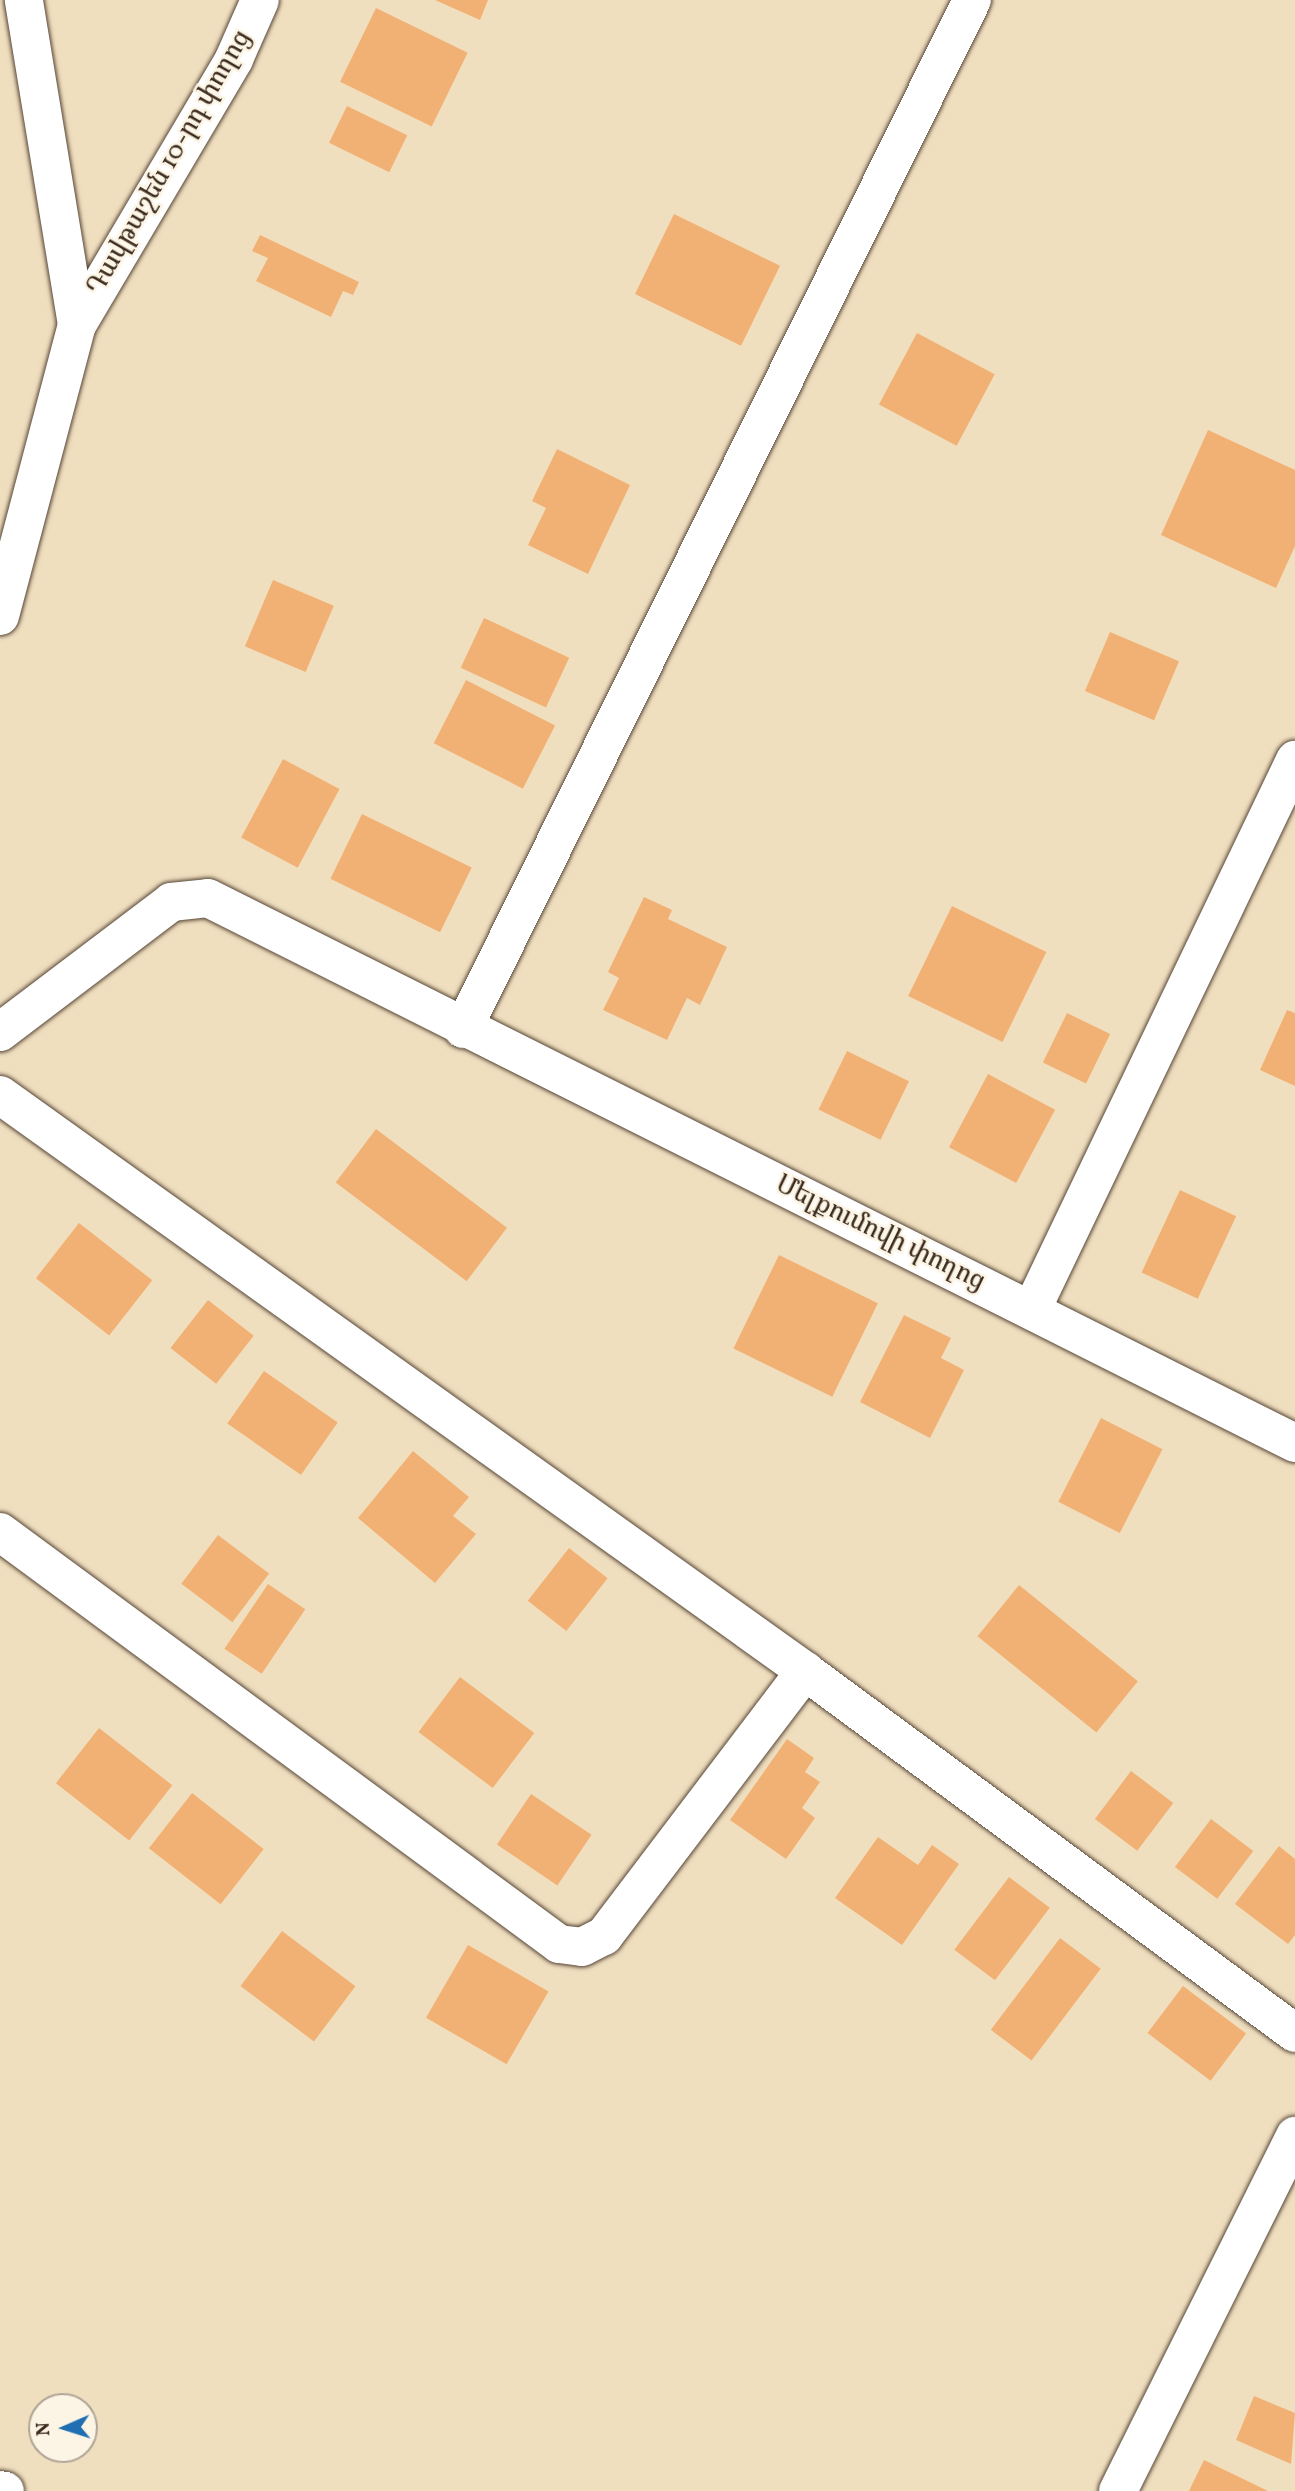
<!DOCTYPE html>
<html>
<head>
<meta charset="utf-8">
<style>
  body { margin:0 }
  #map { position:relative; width:1295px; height:2491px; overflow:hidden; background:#f0dfbf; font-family:Vollkorn,"Noto Serif Armenian",serif }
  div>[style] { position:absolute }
  .building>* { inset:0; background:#f2b174; transform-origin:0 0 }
  .roads { filter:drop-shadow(0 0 2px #564536) drop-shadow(0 0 2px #564536) }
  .street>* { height:38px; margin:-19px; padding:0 19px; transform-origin:19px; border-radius:19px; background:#fff }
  span { translate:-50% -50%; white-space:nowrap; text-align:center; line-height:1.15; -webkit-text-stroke:5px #fcf5e5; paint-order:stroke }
  .street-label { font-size:26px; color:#3b2a1e }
  .north { position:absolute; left:28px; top:2393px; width:70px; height:70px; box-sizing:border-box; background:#fcf5e5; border:2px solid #afa495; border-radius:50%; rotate:267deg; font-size:19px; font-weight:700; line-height:28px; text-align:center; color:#3b2a1e }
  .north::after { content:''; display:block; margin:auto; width:24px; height:32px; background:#1f6fb2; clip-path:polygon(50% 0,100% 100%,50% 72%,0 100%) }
</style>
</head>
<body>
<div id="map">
  <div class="building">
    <div style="clip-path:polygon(435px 0,488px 0,480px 20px)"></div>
    <div style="left:376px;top:8px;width:102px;height:82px;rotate:26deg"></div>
    <div style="left:347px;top:106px;width:67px;height:41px;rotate:26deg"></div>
    <div style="left:674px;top:214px;width:118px;height:89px;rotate:26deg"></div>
    <div style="clip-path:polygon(260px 235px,359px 282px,353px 295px,343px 291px,331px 317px,256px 281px,268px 258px,252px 251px)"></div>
    <div style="left:917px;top:333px;width:88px;height:81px;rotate:28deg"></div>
    <div style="clip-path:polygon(1208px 430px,1295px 470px,1295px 546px,1276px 588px,1161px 535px)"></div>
    <div style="clip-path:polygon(557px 449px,630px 485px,588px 574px,528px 545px,546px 508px,532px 501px)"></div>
    <div style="left:273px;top:580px;width:66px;height:72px;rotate:23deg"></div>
    <div style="left:484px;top:618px;width:94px;height:55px;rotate:25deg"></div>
    <div style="left:1110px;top:632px;width:75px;height:64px;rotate:23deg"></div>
    <div style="left:466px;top:680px;width:100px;height:71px;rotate:27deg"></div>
    <div style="left:283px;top:759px;width:64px;height:89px;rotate:28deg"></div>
    <div style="left:362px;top:814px;width:122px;height:72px;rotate:26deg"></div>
    <div style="clip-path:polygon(644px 897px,672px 910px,668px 919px,727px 947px,700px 1005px,687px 998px,667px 1040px,603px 1010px,619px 978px,608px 972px)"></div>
    <div style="left:952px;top:906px;width:105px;height:100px;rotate:26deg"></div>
    <div style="clip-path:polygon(1287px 1010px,1295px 1013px,1295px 1086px,1260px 1070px)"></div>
    <div style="left:1067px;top:1013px;width:48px;height:55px;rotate:26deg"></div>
    <div style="left:847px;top:1051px;width:69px;height:65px;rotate:26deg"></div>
    <div style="left:988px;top:1074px;width:76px;height:83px;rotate:28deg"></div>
    <div style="left:376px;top:1129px;width:164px;height:67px;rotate:37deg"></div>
    <div style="left:1180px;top:1190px;width:62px;height:91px;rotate:25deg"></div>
    <div style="left:79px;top:1223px;width:93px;height:70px;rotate:38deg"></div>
    <div style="left:779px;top:1255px;width:110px;height:104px;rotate:26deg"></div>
    <div style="left:208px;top:1300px;width:58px;height:61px;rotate:38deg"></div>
    <div style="clip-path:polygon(904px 1315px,951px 1338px,941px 1358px,964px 1370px,930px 1438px,860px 1402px)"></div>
    <div style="left:264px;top:1371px;width:90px;height:64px;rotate:35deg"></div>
    <div style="left:1101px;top:1418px;width:69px;height:94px;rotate:27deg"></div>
    <div style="clip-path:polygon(413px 1451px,469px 1497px,453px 1516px,476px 1534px,435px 1583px,358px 1518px)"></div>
    <div style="left:218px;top:1535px;width:64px;height:61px;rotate:37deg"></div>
    <div style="left:569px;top:1548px;width:49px;height:67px;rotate:38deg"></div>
    <div style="left:268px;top:1584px;width:45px;height:78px;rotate:34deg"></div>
    <div style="left:1019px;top:1585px;width:153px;height:66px;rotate:39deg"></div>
    <div style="left:460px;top:1677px;width:93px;height:69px;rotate:37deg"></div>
    <div style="left:99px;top:1728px;width:93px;height:70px;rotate:38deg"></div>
    <div style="clip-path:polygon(787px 1739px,814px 1758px,805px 1772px,820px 1782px,802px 1808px,815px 1818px,786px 1859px,730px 1820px)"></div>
    <div style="left:1131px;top:1771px;width:53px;height:60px;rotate:37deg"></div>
    <div style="left:192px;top:1793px;width:91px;height:70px;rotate:38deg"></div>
    <div style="left:531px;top:1794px;width:73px;height:61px;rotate:34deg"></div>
    <div style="left:1211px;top:1819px;width:53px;height:60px;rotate:37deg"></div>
    <div style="clip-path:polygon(878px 1837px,918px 1865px,932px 1845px,959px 1864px,902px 1945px,835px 1898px)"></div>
    <div style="clip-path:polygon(1279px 1846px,1295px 1859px,1295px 1935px,1288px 1944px,1235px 1904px)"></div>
    <div style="left:1009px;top:1877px;width:51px;height:91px;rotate:37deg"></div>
    <div style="left:282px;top:1931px;width:92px;height:69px;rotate:37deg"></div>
    <div style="left:1060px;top:1938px;width:51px;height:115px;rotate:37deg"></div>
    <div style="left:468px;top:1945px;width:93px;height:84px;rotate:30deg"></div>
    <div style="left:1183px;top:1986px;width:79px;height:59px;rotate:37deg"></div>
    <div style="clip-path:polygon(1254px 2396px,1295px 2413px,1291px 2464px,1236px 2440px)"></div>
    <div style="clip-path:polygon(1204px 2460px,1268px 2491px,1189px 2491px)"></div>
  </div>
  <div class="roads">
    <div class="street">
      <div style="left:77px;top:325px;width:309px;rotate:-59.4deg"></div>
      <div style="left:234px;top:59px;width:64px;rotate:-66.2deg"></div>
      <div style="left:0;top:616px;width:301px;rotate:-75.2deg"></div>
      <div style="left:77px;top:325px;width:329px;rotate:-99.3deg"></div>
      <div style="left:463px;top:1029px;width:1148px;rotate:-63.68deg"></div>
      <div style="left:0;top:1032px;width:215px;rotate:-37.2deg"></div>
      <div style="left:171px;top:902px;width:37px;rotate:-6deg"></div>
      <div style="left:208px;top:898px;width:1216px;rotate:26.63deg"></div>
      <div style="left:0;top:1095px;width:990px;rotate:35.58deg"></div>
      <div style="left:805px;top:1671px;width:609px;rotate:36.46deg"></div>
      <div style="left:1032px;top:1309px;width:609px;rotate:-64.4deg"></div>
      <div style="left:0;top:1532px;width:694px;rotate:36.39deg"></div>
      <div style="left:559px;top:1944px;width:23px;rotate:7deg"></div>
      <div style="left:582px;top:1947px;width:25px;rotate:-27deg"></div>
      <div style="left:604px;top:1936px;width:333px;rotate:-52.8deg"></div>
      <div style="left:0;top:2490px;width:5px;rotate:11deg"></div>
      <div style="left:1118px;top:2491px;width:397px;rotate:-63.5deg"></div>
    </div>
  </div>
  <div class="street-label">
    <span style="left:170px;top:163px;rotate:-60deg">Դավթաշեն 10-րդ փողոց</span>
    <span style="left:880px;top:1234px;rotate:26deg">Մելքումովի փողոց</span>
  </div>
  <div class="north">N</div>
</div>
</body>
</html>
